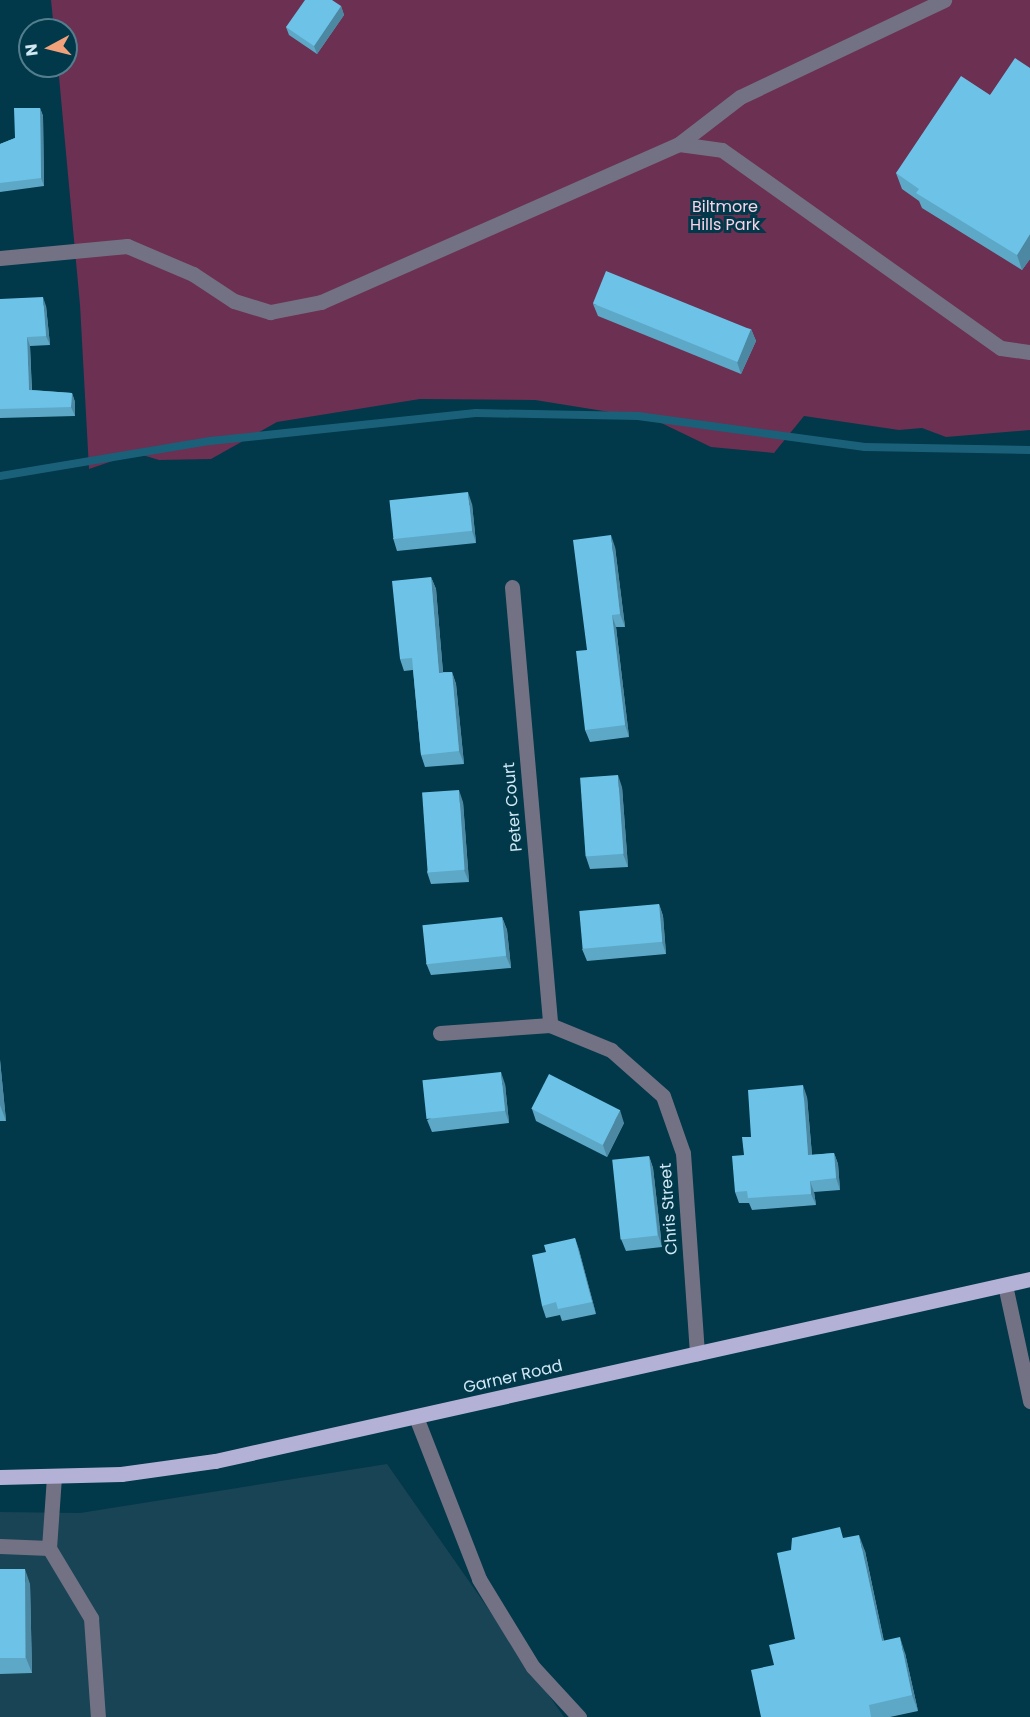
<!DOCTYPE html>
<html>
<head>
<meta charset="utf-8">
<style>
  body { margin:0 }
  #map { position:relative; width:1030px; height:1717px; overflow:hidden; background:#01384a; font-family:Poppins,sans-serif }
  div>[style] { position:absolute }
  .built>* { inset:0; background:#184455 }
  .green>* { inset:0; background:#6b3052 }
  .stream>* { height:8px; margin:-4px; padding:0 4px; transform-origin:4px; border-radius:4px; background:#1a6079 }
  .minor>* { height:15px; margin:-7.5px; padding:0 7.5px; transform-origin:7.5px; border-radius:7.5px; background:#737284 }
  .major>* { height:15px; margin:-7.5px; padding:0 7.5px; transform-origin:7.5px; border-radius:7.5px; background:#b3b1d6 }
  .wall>* { inset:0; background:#5ea8c7 }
  .shaded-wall>* { inset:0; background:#4c88a2 }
  .building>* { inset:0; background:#6dc3e7; transform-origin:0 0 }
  span { translate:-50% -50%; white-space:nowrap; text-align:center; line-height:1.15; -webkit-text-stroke:6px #01384a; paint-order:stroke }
  .park-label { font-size:16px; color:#fad2e6 }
  .street-label { font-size:16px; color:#cfe8f3 }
  .north { position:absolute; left:18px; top:18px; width:60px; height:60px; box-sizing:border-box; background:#01384a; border:2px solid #537e8e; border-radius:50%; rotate:263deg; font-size:16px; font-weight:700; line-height:24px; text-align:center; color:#cfe8f3 }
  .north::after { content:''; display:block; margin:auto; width:21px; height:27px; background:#f1a27b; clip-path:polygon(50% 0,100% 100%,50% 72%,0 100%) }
</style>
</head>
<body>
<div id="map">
  <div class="built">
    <div style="clip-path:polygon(387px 1464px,564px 1717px,0 1717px,0 1512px,80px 1513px)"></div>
  </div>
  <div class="green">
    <div style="clip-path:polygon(51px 0,1030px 0,1030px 430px,946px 437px,922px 428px,899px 430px,804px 416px,774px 453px,711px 447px,653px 419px,535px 400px,420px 399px,277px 422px,211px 459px,159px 460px,136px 453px,89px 469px,80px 305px,58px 66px,66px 66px,66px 30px,54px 30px)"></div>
  </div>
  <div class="stream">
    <div style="left:0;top:476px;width:213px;rotate:-9.5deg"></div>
    <div style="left:210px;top:441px;width:267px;rotate:-6deg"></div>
    <div style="left:476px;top:413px;width:162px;rotate:1.1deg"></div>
    <div style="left:638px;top:416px;width:229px;rotate:7.8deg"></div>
    <div style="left:865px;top:447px;width:165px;rotate:1deg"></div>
  </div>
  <div class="minor">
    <div style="left:679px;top:144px;width:77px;rotate:-37.6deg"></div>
    <div style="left:740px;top:97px;width:226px;rotate:-25.4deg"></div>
    <div style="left:0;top:258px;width:128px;rotate:-5.4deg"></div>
    <div style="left:127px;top:246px;width:72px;rotate:23deg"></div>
    <div style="left:193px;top:274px;width:49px;rotate:33.4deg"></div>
    <div style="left:234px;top:301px;width:38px;rotate:17deg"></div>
    <div style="left:270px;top:312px;width:52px;rotate:-11.1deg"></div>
    <div style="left:321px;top:302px;width:391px;rotate:-23.8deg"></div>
    <div style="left:679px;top:144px;width:43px;rotate:7.9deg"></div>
    <div style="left:722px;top:150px;width:342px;rotate:35.4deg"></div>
    <div style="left:1001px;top:348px;width:29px;rotate:8deg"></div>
    <div style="left:512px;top:587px;width:440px;rotate:85deg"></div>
    <div style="left:440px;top:1033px;width:110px;rotate:-4.2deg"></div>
    <div style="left:550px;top:1025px;width:66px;rotate:22.3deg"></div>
    <div style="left:611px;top:1050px;width:69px;rotate:41.5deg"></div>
    <div style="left:663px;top:1096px;width:60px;rotate:70.7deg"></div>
    <div style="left:683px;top:1153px;width:201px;rotate:86deg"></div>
    <div style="left:1005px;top:1285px;width:119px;rotate:77.8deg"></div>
    <div style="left:416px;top:1417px;width:174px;rotate:68.7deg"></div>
    <div style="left:479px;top:1579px;width:103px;rotate:58.5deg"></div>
    <div style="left:533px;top:1667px;width:68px;rotate:47.4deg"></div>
    <div style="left:0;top:1546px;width:49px;rotate:2.3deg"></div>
    <div style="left:49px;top:1548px;width:71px;rotate:-86deg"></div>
    <div style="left:49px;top:1548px;width:82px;rotate:59deg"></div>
    <div style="left:91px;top:1618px;width:99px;rotate:86deg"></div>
  </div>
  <div class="major">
    <div style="left:0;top:1477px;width:121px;rotate:-1.4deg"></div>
    <div style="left:121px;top:1474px;width:95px;rotate:-7.9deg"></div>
    <div style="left:215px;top:1461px;width:835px;rotate:-12.59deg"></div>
  </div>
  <div class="wall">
    <div style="clip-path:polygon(341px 6px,344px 15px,317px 54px,289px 35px,286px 27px)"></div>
    <div style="clip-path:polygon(1030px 68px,1030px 259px,1022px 270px,922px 208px,919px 201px,902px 189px,896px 173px,990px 95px)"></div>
    <div style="clip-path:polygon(40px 108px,43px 116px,44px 186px,0 192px,0 144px,15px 138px)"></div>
    <div style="clip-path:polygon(0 299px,46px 306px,50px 345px,30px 346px,32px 390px,72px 393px,75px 402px,75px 416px,0 418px)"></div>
    <div style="clip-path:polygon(593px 304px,751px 329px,756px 341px,741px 374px,598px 316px)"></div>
    <div style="clip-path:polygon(472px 504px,476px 543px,397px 551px,393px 538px)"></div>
    <div style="clip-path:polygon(615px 547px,625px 627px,616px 627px,629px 737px,590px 742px,585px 730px,587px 650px)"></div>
    <div style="clip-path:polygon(431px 577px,436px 589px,443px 672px,452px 672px,456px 684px,464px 764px,425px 767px,421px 755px,413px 670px,404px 671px,400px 659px)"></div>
    <div style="clip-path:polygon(622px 787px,628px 867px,590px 869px,586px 857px)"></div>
    <div style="clip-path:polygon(463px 802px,469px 882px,431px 884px,427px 872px)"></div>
    <div style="clip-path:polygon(659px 904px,663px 916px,666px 954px,587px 961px,582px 949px)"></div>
    <div style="clip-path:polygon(502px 917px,507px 930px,511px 968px,431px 975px,426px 963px)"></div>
    <div style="clip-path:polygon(0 1060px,6px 1121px,0 1121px)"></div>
    <div style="clip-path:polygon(505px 1084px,509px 1123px,432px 1132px,427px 1120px)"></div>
    <div style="clip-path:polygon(807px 1097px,812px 1155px,834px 1153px,838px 1164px,840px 1190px,814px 1192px,816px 1205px,752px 1210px,749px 1203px,739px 1203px,735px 1192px,744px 1155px,751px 1137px)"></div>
    <div style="clip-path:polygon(532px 1109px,624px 1123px,607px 1157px,536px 1121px)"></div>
    <div style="clip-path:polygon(649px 1156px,653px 1168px,662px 1247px,626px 1251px,621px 1239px)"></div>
    <div style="clip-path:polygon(575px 1238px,579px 1250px,596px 1314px,562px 1321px,560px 1315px,546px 1318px,542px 1306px,546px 1252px)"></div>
    <div style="clip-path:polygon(844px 1538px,865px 1551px,884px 1641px,905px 1653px,918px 1711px,890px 1717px,761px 1717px,774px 1665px,795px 1639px,791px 1550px)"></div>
    <div style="clip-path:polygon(0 1569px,30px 1584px,32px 1673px,0 1674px)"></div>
  </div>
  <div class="shaded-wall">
    <div style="clip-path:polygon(341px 6px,344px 15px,317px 54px,314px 46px)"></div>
    <div style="clip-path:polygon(40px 108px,43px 116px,44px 186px,41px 178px)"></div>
    <div style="clip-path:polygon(1030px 234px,1030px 259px,1022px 270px,1017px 255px)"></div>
    <div style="clip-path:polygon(43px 297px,46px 306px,50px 345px,46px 336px)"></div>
    <div style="clip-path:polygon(751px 329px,756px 341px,741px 374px,737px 362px)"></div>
    <div style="clip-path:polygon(27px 337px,30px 346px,32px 399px,29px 390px)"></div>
    <div style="clip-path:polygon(72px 393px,75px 402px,75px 416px,71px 407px)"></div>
    <div style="clip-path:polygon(468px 492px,472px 504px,476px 543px,472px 531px)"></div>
    <div style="clip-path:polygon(611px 535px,615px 547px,625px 627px,620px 614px)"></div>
    <div style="clip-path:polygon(431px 577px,436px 589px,444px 685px,439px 673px)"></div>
    <div style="clip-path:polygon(612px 615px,616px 627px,629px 737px,625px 725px)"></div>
    <div style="clip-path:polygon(452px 672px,456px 684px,464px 764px,459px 751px)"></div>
    <div style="clip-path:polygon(618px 775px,622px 787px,628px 867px,623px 854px)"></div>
    <div style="clip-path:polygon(459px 790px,463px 802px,469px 882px,464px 870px)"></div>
    <div style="clip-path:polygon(659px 904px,663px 916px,666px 954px,662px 942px)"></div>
    <div style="clip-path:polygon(502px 917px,507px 930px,511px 968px,506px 956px)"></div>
    <div style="clip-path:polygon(0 1060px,6px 1121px,0 1105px)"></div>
    <div style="clip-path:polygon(501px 1072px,505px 1084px,509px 1123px,505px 1111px)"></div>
    <div style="clip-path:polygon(803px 1085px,807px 1097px,813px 1167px,808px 1155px)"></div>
    <div style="clip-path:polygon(620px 1110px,624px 1123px,607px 1157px,603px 1145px)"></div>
    <div style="clip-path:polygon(834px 1153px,838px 1164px,840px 1190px,836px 1178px)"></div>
    <div style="clip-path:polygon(649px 1156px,653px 1168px,662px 1247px,658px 1235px)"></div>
    <div style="clip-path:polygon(810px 1181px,814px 1192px,816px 1205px,811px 1194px)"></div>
    <div style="clip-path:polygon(575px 1238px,579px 1250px,596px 1314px,592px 1302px)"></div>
    <div style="clip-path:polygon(859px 1535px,865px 1551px,887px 1657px,882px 1641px)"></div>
    <div style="clip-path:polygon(25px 1569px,30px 1584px,32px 1673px,26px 1658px)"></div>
    <div style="clip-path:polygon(900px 1637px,905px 1653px,918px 1711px,912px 1695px)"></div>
  </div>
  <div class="building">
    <div style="clip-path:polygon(305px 0,332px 0,341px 6px,314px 46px,286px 27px)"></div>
    <div style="clip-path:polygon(1015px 58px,1030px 68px,1030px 234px,1017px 255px,916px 193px,919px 189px,896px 173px,961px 76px,990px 95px)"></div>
    <div style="clip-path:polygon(14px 108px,40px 108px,41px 178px,0 183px,0 144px,15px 138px)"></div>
    <div style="left:606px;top:271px;width:156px;height:35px;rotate:22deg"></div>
    <div style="clip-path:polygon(43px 297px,46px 336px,27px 337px,29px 390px,72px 393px,71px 407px,0 409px,0 299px)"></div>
    <div style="left:468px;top:492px;width:39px;height:79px;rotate:84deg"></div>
    <div style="clip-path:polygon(611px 535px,620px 614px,612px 615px,625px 725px,585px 730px,576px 651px,587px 650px,573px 540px)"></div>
    <div style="clip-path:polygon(431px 577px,439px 673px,452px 672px,459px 751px,421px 755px,412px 658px,400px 659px,392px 581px)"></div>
    <div style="left:618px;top:775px;width:79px;height:38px;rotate:86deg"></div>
    <div style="left:459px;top:790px;width:80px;height:37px;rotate:86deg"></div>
    <div style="left:659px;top:904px;width:38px;height:80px;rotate:85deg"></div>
    <div style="left:502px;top:917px;width:39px;height:80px;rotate:84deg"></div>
    <div style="left:501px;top:1072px;width:39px;height:79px;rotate:84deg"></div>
    <div style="left:549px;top:1074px;width:80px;height:39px;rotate:27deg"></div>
    <div style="clip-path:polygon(803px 1085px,808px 1155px,834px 1153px,836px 1178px,810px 1181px,811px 1194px,748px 1198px,747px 1191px,735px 1192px,732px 1156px,744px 1155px,742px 1137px,751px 1137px,748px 1090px)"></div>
    <div style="left:649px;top:1156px;width:80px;height:37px;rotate:84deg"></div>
    <div style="clip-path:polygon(575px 1238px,592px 1302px,558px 1309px,556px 1302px,542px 1306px,532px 1255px,546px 1252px,544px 1245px)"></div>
    <div style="clip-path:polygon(840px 1527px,843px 1538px,859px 1535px,882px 1641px,900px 1637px,912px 1695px,869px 1705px,871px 1717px,761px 1717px,751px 1670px,774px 1665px,769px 1645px,795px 1639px,777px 1553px,791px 1550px,792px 1538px)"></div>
    <div style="left:0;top:1569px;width:25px;height:89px"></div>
  </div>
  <div class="park-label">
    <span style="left:725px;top:216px">Biltmore<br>Hills Park</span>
  </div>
  <div class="street-label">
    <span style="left:513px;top:807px;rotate:-95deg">Peter Court</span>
    <span style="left:669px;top:1209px;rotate:-94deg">Chris Street</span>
    <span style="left:513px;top:1377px;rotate:-13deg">Garner Road</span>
  </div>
  <div class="north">N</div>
</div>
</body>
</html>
